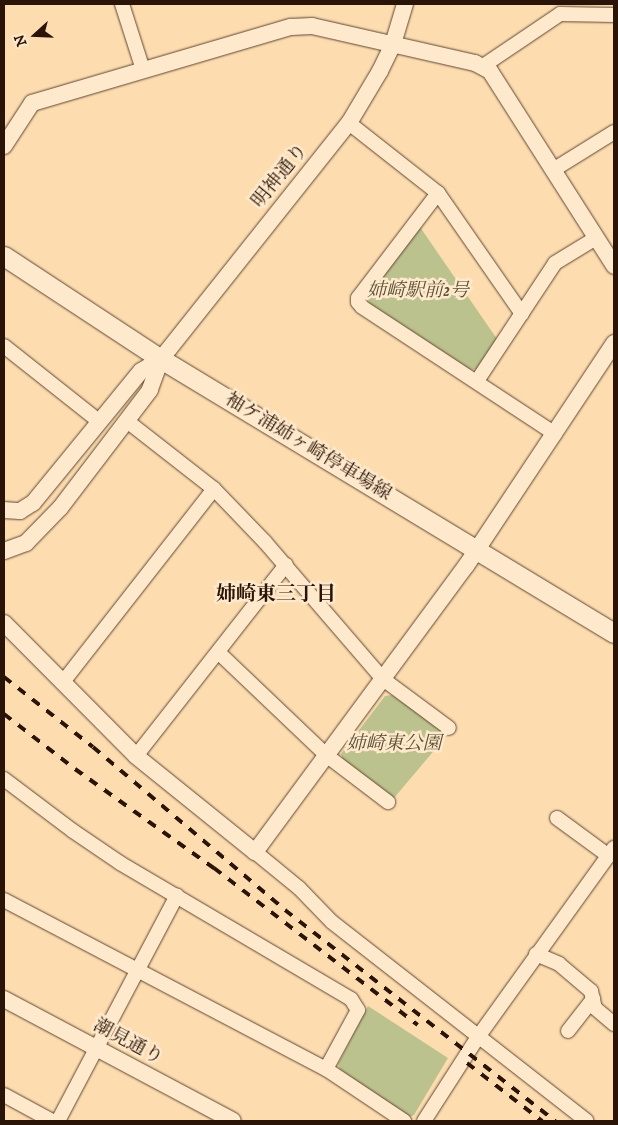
<!DOCTYPE html>
<html>
<head>
<meta charset="utf-8">
<style>
  body { margin:0 }
  #map { position:relative; width:618px; height:1125px; overflow:hidden; background:#fdddb0; font-family:"IM FELL DW Pica","Noto Serif JP",serif }
  div>[style] { position:absolute }
  .green>* { inset:0; background:#bcc28d }
  .roads { filter:drop-shadow(0 0 1px #5f4631) drop-shadow(0 0 1px #5f4631) }
  .minor>* { height:14px; margin:-7px; padding:0 7px; transform-origin:7px; border-radius:7px; background:#fee9cc }
  .tertiary>* { height:16px; margin:-8px; padding:0 8px; transform-origin:8px; border-radius:8px; background:#fee9cc }
  .secondary>* { height:19px; margin:-9.5px; padding:0 9.5px; transform-origin:9.5px; border-radius:9.5px; background:#fee9cc }
  .rail>* { height:4px; margin-top:-2px; transform-origin:0; background:repeating-linear-gradient(90deg,#2a1407 0 9px,transparent 0 18px) }
  span { translate:-50% -50%; white-space:nowrap; text-align:center; line-height:1.15; -webkit-text-stroke:5px #fee9cc; paint-order:stroke }
  .street-label { font-size:19px; color:#2a1407 }
  .park-label { font-size:19px; color:#5d5136; font-style:italic }
  .neighbourhood-label { font-size:20px; color:#2a1407; font-weight:700 }
  .frame { position:absolute; inset:0; border:5px solid #2a1407; pointer-events:none }
  .north { position:absolute; left:10px; top:10px; width:50px; height:50px; -webkit-text-stroke:4px #fee9cc; paint-order:stroke; rotate:250deg; font-size:14px; font-weight:700; line-height:20px; text-align:center; color:#2a1407 }
  .north::after { content:''; display:block; margin:auto; width:18px; height:22px; background:#2a1407; clip-path:polygon(50% 0,100% 100%,50% 72%,0 100%) }
</style>
</head>
<body>
<div id="map">
  <div class="green">
    <div style="clip-path:polygon(420px 227px,497px 339px,477px 369px,471px 370px,369px 303px,368px 297px)"></div>
    <div style="clip-path:polygon(392px 695px,448px 734px,394px 798px,343px 761px,341px 754px,385px 696px)"></div>
    <div style="clip-path:polygon(368px 1006px,448px 1058px,414px 1115px,409px 1117px,340px 1070px,338px 1064px)"></div>
  </div>
  <div class="roads">
    <div class="minor">
      <div style="left:122px;top:4px;width:69px;rotate:72.3deg"></div>
      <div style="left:483px;top:66px;width:93px;rotate:-34deg"></div>
      <div style="left:560px;top:14px;width:54px;rotate:1.1deg"></div>
      <div style="left:349px;top:123px;width:113px;rotate:38.2deg"></div>
      <div style="left:438px;top:193px;width:147px;rotate:55.2deg"></div>
      <div style="left:553px;top:170px;width:72px;rotate:-31.9deg"></div>
      <div style="left:438px;top:193px;width:132px;rotate:127.3deg"></div>
      <div style="left:358px;top:298px;width:4px;rotate:90deg"></div>
      <div style="left:358px;top:302px;width:6px;rotate:51deg"></div>
      <div style="left:362px;top:307px;width:231px;rotate:33.3deg"></div>
      <div style="left:4px;top:346px;width:122px;rotate:38.4deg"></div>
      <div style="left:477px;top:381px;width:141px;rotate:-56.5deg"></div>
      <div style="left:555px;top:263px;width:48px;rotate:-31.4deg"></div>
      <div style="left:127px;top:421px;width:110px;rotate:38deg"></div>
      <div style="left:214px;top:489px;width:74px;rotate:46.1deg"></div>
      <div style="left:265px;top:542px;width:181px;rotate:49.3deg"></div>
      <div style="left:383px;top:679px;width:82px;rotate:36.6deg"></div>
      <div style="left:218px;top:652px;width:149px;rotate:43.6deg"></div>
      <div style="left:326px;top:755px;width:78px;rotate:37.2deg"></div>
      <div style="left:63px;top:682px;width:245px;rotate:-52deg"></div>
      <div style="left:136px;top:756px;width:243px;rotate:-51.9deg"></div>
      <div style="left:4px;top:779px;width:86px;rotate:37deg"></div>
      <div style="left:73px;top:831px;width:57px;rotate:34.2deg"></div>
      <div style="left:120px;top:863px;width:268px;rotate:30.5deg"></div>
      <div style="left:351px;top:999px;width:13px;rotate:58deg"></div>
      <div style="left:358px;top:1010px;width:67px;rotate:118.5deg"></div>
      <div style="left:557px;top:818px;width:64px;rotate:36.2deg"></div>
      <div style="left:255px;top:852px;width:57px;rotate:39.3deg"></div>
      <div style="left:299px;top:888px;width:47px;rotate:45.9deg"></div>
      <div style="left:332px;top:922px;width:323px;rotate:38deg"></div>
      <div style="left:4px;top:900px;width:364px;rotate:27.7deg"></div>
      <div style="left:326px;top:1069px;width:94px;rotate:33.7deg"></div>
      <div style="left:536px;top:954px;width:25px;rotate:23deg"></div>
      <div style="left:559px;top:964px;width:42px;rotate:40.2deg"></div>
      <div style="left:591px;top:991px;width:17px;rotate:77deg"></div>
      <div style="left:595px;top:1008px;width:25px;rotate:40deg"></div>
      <div style="left:568px;top:1031px;width:41px;rotate:-52deg"></div>
      <div style="left:4px;top:1095px;width:55px;rotate:28.4deg"></div>
      <div style="left:58px;top:1121px;width:255px;rotate:-62.2deg"></div>
      <div style="left:424px;top:1121px;width:100px;rotate:-57.3deg"></div>
      <div style="left:478px;top:1037px;width:233px;rotate:-54.3deg"></div>
    </div>
    <div class="tertiary">
      <div style="left:4px;top:146px;width:51px;rotate:-56.9deg"></div>
      <div style="left:32px;top:103px;width:270px;rotate:-16.4deg"></div>
      <div style="left:291px;top:27px;width:21px;rotate:-3deg"></div>
      <div style="left:312px;top:26px;width:167px;rotate:12.8deg"></div>
      <div style="left:475px;top:63px;width:17px;rotate:28deg"></div>
      <div style="left:490px;top:71px;width:231px;rotate:57.5deg"></div>
      <div style="left:161px;top:359px;width:302px;rotate:-51.5deg"></div>
      <div style="left:349px;top:123px;width:61px;rotate:-59.2deg"></div>
      <div style="left:380px;top:71px;width:30px;rotate:-64deg"></div>
      <div style="left:393px;top:44px;width:42px;rotate:-73.3deg"></div>
      <div style="left:4px;top:510px;width:16px;rotate:4deg"></div>
      <div style="left:20px;top:511px;width:15px;rotate:-32deg"></div>
      <div style="left:33px;top:503px;width:171px;rotate:-50.7deg"></div>
      <div style="left:141px;top:371px;width:23px;rotate:-31deg"></div>
      <div style="left:161px;top:359px;width:33px;rotate:110deg"></div>
      <div style="left:150px;top:390px;width:148px;rotate:127.3deg"></div>
      <div style="left:60px;top:508px;width:49px;rotate:134.2deg"></div>
      <div style="left:26px;top:543px;width:23px;rotate:160deg"></div>
      <div style="left:4px;top:623px;width:187px;rotate:45.2deg"></div>
      <div style="left:136px;top:756px;width:153px;rotate:38.9deg"></div>
      <div style="left:255px;top:852px;width:355px;rotate:-53.6deg"></div>
      <div style="left:466px;top:566px;width:268px;rotate:-56.4deg"></div>
      <div style="left:4px;top:999px;width:259px;rotate:28deg"></div>
    </div>
    <div class="secondary">
      <div style="left:4px;top:256px;width:188px;rotate:33.3deg"></div>
      <div style="left:161px;top:359px;width:529px;rotate:31.17deg"></div>
    </div>
  </div>
  <div class="rail">
    <div style="left:4px;top:677px;width:113px;rotate:38.2deg"></div>
    <div style="left:93px;top:747px;width:252px;rotate:40.3deg"></div>
    <div style="left:285px;top:910px;width:343px;rotate:38deg"></div>
    <div style="left:4px;top:714px;width:90px;rotate:37.8deg"></div>
    <div style="left:75px;top:769px;width:171px;rotate:35.5deg"></div>
    <div style="left:214px;top:868px;width:257px;rotate:37.6deg"></div>
    <div style="left:467px;top:1063px;width:95px;rotate:37.7deg"></div>
  </div>
  <div class="street-label">
    <span style="left:280px;top:176px;rotate:-51deg">明神通り</span>
    <span style="left:308px;top:447px;rotate:31deg">袖ケ浦姉ヶ崎停車場線</span>
    <span style="left:128px;top:1042px;rotate:28deg">潮見通り</span>
  </div>
  <div class="park-label">
    <span style="left:418px;top:291px">姉崎駅前2号</span>
    <span style="left:394px;top:744px">姉崎東公園</span>
  </div>
  <div class="neighbourhood-label">
    <span style="left:276px;top:594px">姉崎東三丁目</span>
  </div>
  <div class="frame"></div>
  <div class="north">N</div>
</div>
</body>
</html>
